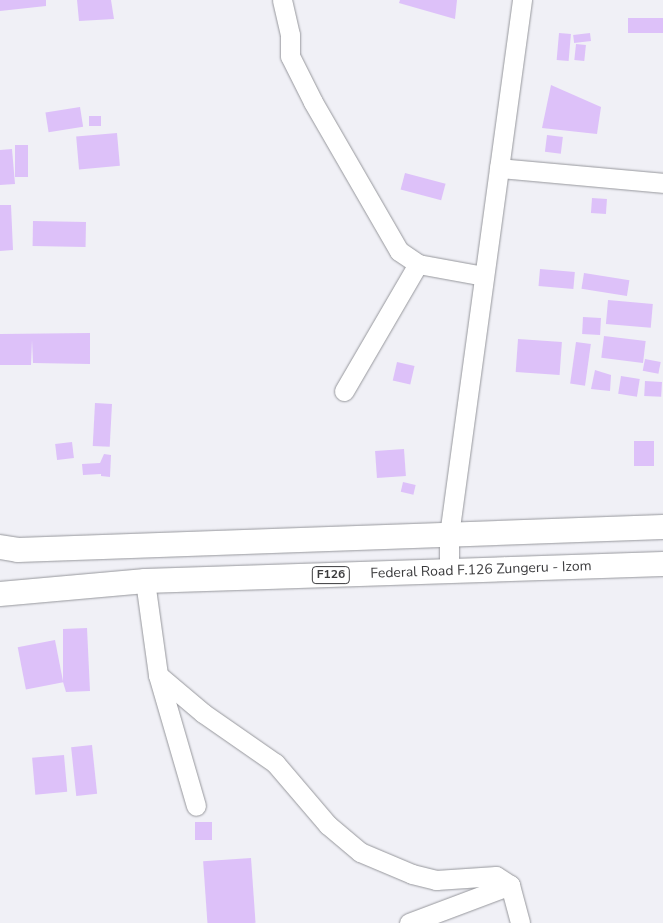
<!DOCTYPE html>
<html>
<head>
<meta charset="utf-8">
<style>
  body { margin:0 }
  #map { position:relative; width:663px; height:923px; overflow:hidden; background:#f0f0f6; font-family:"Nunito Sans",sans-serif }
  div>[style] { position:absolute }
  .building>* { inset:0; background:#ddc1f9; transform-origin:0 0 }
  .roads { filter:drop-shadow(0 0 1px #96979c) drop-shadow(0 0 1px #96979c) }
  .minor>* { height:19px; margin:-9.5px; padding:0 9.5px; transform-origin:9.5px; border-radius:9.5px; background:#fff }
  .major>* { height:24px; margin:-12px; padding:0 12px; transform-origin:12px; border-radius:12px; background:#fff }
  span { translate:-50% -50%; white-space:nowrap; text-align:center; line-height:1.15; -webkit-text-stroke:4.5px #fff; paint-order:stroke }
  .shield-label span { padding:1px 4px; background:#fff; border:1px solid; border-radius:4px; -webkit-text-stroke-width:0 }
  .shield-label { font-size:12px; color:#3b3b3d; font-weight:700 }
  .street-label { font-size:14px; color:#3b3b3d }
</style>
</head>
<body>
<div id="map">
  <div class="building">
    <div style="clip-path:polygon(0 0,46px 0,46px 6px,0 11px)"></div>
    <div style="clip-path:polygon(77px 0,111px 0,114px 19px,79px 21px)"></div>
    <div style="clip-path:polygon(400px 0,457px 0,455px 19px,399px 3px)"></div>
    <div style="left:663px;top:18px;width:15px;height:35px;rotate:90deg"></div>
    <div style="left:559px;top:33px;width:12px;height:27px;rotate:5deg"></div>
    <div style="left:590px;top:33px;width:8px;height:17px;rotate:83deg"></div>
    <div style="left:576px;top:44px;width:10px;height:16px;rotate:6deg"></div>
    <div style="clip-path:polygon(551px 85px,601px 107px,597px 134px,542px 128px)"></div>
    <div style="left:80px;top:107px;width:20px;height:35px;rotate:81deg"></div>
    <div style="left:89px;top:116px;width:12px;height:10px"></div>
    <div style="left:117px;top:133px;width:33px;height:41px;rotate:85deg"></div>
    <div style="left:547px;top:135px;width:16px;height:17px;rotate:7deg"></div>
    <div style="left:15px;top:145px;width:13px;height:32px"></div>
    <div style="clip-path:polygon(12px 149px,15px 184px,0 185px,0 150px)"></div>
    <div style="left:405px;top:173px;width:42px;height:17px;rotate:15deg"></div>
    <div style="left:592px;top:198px;width:15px;height:15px;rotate:4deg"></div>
    <div style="clip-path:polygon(0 205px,11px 205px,13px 250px,0 251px)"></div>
    <div style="left:33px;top:221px;width:53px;height:25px;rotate:1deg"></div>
    <div style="left:540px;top:269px;width:35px;height:17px;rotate:5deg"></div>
    <div style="left:584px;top:273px;width:46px;height:16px;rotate:9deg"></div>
    <div style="left:608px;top:300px;width:45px;height:24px;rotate:5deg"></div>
    <div style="left:583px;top:317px;width:18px;height:17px;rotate:3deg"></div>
    <div style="clip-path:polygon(90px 333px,90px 364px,33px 363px,32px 340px,31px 365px,0 365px,0 334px)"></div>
    <div style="left:604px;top:336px;width:42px;height:22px;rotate:7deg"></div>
    <div style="left:518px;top:339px;width:44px;height:33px;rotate:4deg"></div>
    <div style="left:576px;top:342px;width:15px;height:42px;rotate:8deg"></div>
    <div style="left:645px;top:359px;width:16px;height:12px;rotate:11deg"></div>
    <div style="left:397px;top:362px;width:18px;height:19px;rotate:13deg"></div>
    <div style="clip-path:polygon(595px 370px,611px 375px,610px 391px,591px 389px)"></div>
    <div style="left:621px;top:376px;width:19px;height:18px;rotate:9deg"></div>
    <div style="left:645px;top:381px;width:17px;height:15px;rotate:3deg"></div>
    <div style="left:95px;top:403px;width:17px;height:43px;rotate:3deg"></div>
    <div style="left:634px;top:441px;width:20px;height:25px"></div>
    <div style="left:72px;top:442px;width:16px;height:17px;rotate:83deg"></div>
    <div style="left:404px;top:449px;width:27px;height:29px;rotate:86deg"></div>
    <div style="clip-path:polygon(104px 454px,111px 455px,110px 477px,101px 476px,101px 474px,83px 475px,82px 464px,100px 463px)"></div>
    <div style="left:403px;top:482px;width:13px;height:10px;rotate:13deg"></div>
    <div style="clip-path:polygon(87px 628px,90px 691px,66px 692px,63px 682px,63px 629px)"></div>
    <div style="left:55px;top:640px;width:43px;height:38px;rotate:79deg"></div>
    <div style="left:92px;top:745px;width:49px;height:21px;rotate:84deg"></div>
    <div style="left:64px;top:755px;width:37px;height:32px;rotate:85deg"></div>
    <div style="left:195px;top:822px;width:17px;height:18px"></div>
    <div style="left:251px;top:858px;width:65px;height:48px;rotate:86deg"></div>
  </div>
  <div class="roads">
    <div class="minor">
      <div style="left:282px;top:0;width:36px;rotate:77deg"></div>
      <div style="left:290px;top:35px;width:21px;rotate:90deg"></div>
      <div style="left:290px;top:56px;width:51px;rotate:63.4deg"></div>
      <div style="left:313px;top:102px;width:172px;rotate:60deg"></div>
      <div style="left:399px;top:251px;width:23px;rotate:34deg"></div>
      <div style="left:418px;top:264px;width:67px;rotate:10.3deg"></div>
      <div style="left:499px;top:168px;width:165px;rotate:5.2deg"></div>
      <div style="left:344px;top:391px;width:147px;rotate:-59.8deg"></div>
      <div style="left:449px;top:571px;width:36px;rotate:-90deg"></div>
      <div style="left:449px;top:535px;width:540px;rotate:-82.23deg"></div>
      <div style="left:145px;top:581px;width:95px;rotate:82.1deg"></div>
      <div style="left:158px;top:675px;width:136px;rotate:73.8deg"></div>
      <div style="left:158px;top:675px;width:59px;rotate:40.2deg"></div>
      <div style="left:203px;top:713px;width:88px;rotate:34.8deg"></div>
      <div style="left:275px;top:763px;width:82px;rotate:49.5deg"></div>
      <div style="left:328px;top:825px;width:42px;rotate:40.2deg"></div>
      <div style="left:360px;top:852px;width:56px;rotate:22.9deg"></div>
      <div style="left:412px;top:874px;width:25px;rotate:14deg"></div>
      <div style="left:436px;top:880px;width:60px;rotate:-3.8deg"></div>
      <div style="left:496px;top:876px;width:17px;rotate:33deg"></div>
      <div style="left:510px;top:885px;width:39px;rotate:75deg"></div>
      <div style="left:409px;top:923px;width:108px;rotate:-20.6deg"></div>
    </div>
    <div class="major">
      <div style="left:0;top:547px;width:18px;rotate:9deg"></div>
      <div style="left:18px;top:550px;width:645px;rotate:-2.04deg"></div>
      <div style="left:0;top:594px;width:146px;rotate:-5.1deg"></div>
      <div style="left:145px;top:581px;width:518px;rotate:-1.88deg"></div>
    </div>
  </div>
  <div class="shield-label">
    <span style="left:331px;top:575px">F126</span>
  </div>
  <div class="street-label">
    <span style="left:481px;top:570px;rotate:-2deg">Federal Road F.126 Zungeru - Izom</span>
  </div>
</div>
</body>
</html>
